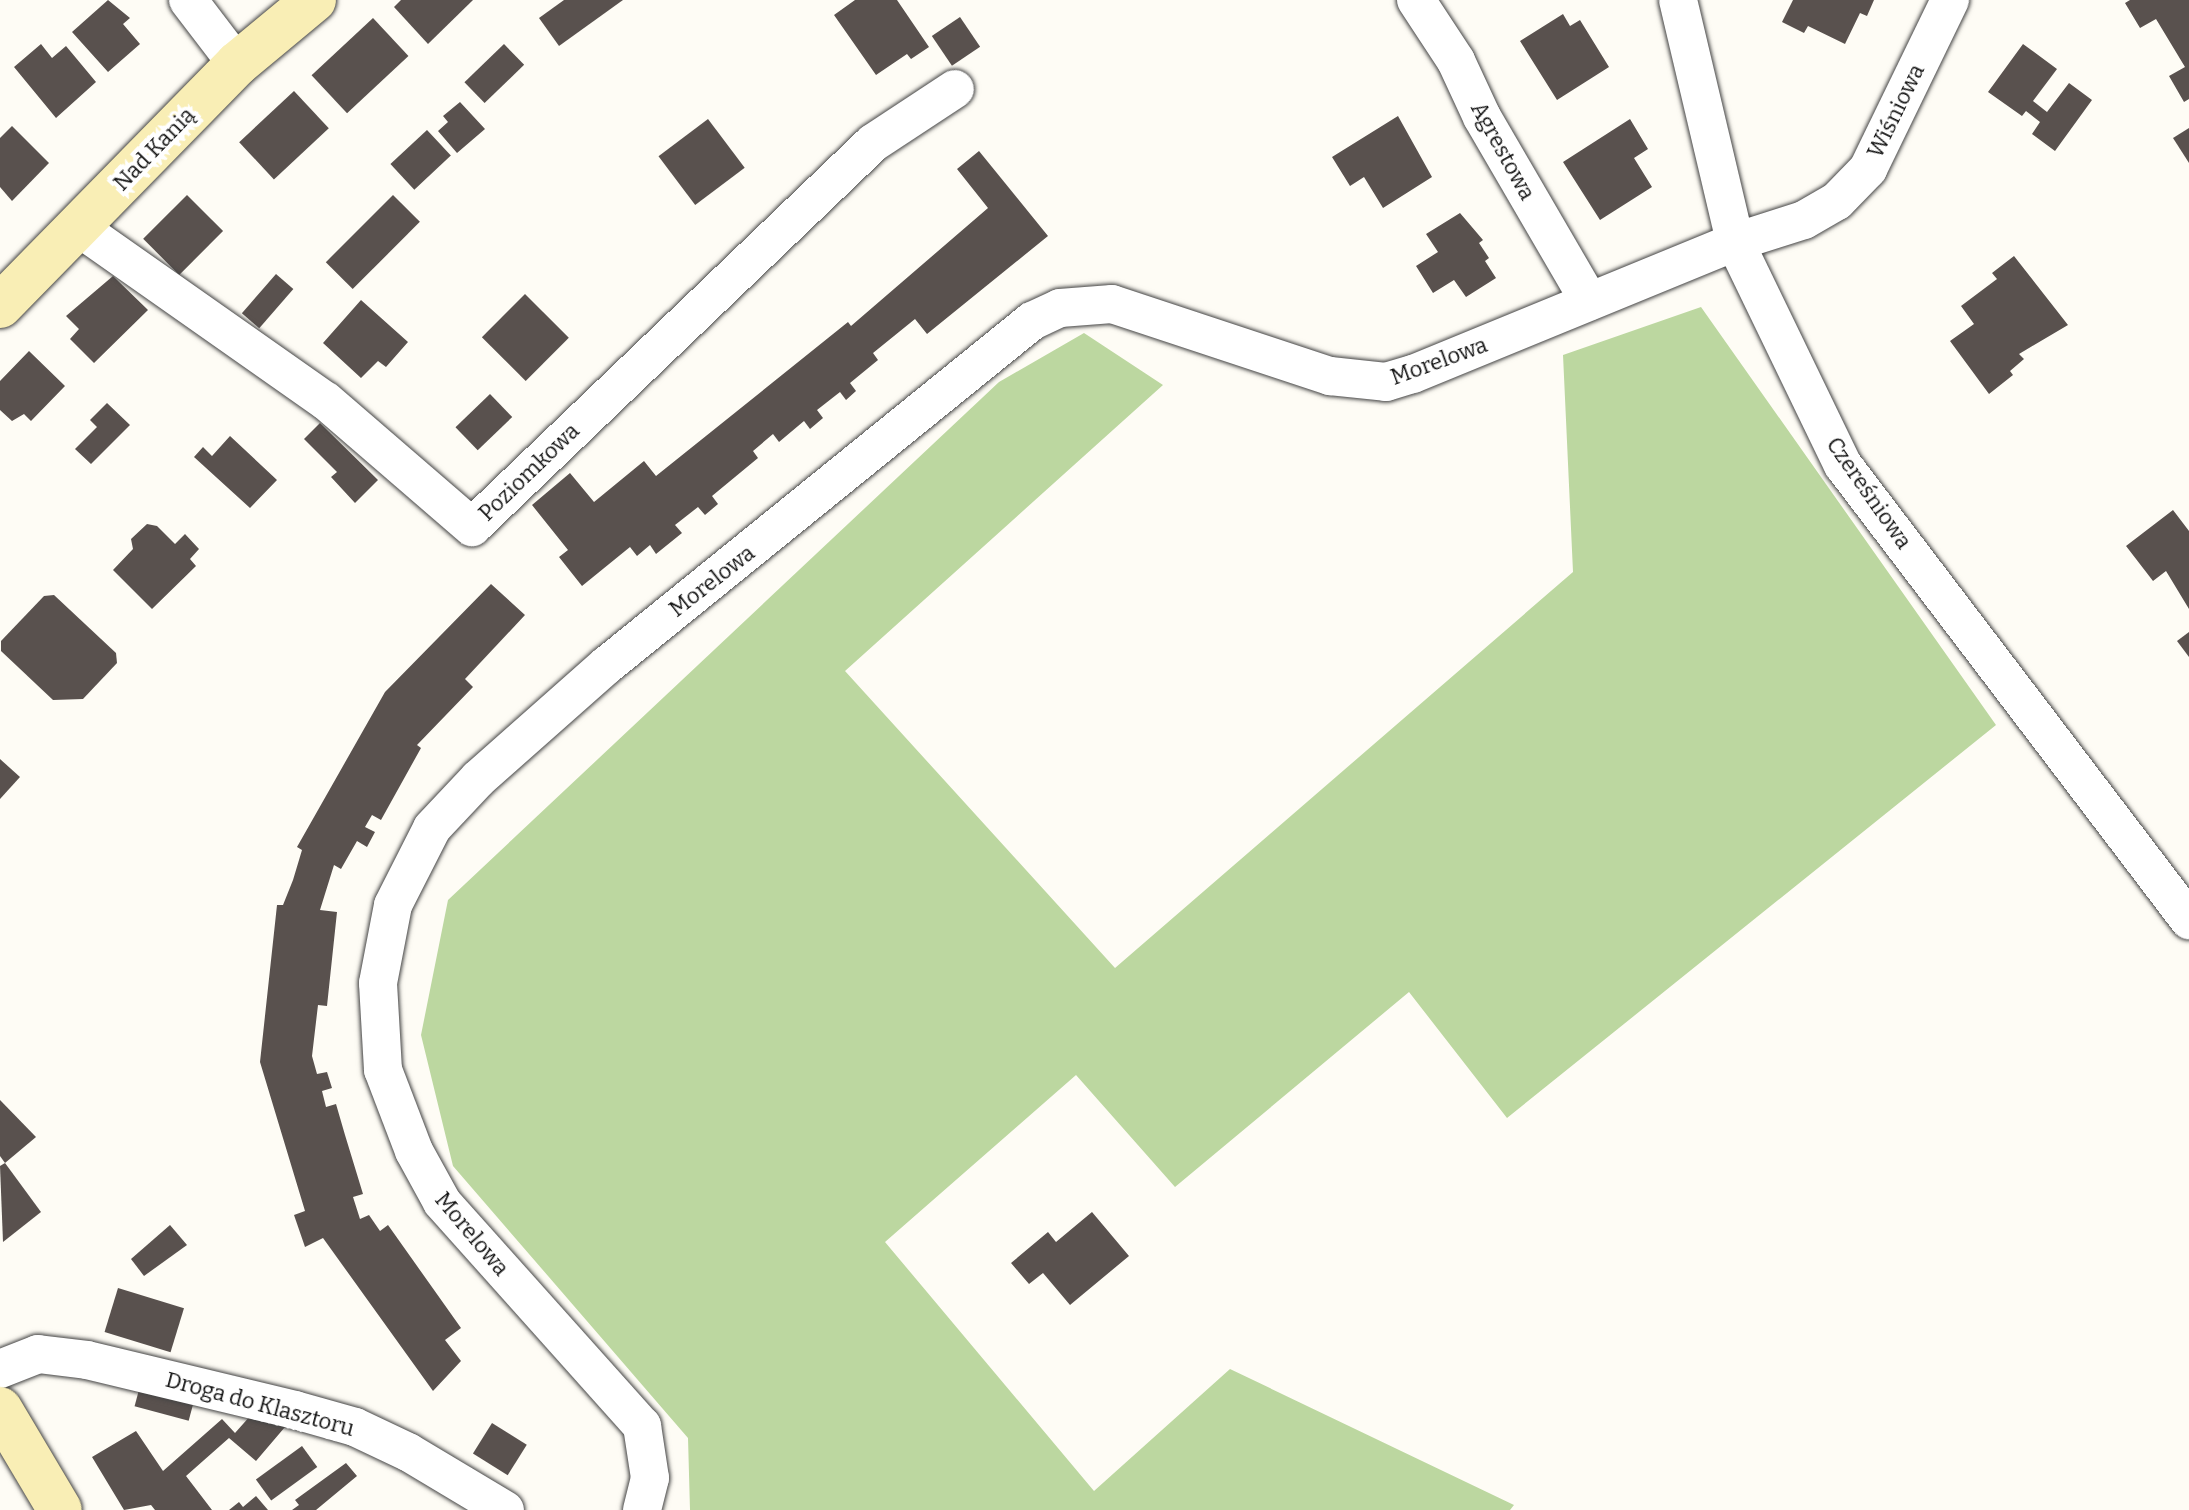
<!DOCTYPE html>
<html>
<head>
<meta charset="utf-8">
<style>
  body { margin:0 }
  #map { position:relative; width:2189px; height:1510px; overflow:hidden; background:#fefcf5; font-family:Bitter,serif }
  div>[style] { position:absolute }
  .forest>* { inset:0; background:#bcd7a0 }
  .building>* { inset:0; background:#59514e; transform-origin:0 0 }
  .roads { filter:drop-shadow(0 0 2px #444) drop-shadow(0 0 2px #444) }
  .street>* { height:38px; margin:-19px; padding:0 19px; transform-origin:19px; border-radius:19px; background:#fff }
  .secondary>* { height:44px; margin:-22px; padding:0 22px; transform-origin:22px; border-radius:22px; background:#f9eeb5 }
  span { translate:-50% -50%; white-space:nowrap; text-align:center; line-height:1.15; -webkit-text-stroke:8px #fff; paint-order:stroke }
  .street-label { font-size:22px; color:#111 }
</style>
</head>
<body>
<div id="map">
  <div class="forest">
    <div style="clip-path:polygon(1701px 307px,1996px 725px,1507px 1118px,1409px 992px,1175px 1187px,1076px 1075px,885px 1242px,1094px 1491px,1230px 1369px,1514px 1505px,1510px 1510px,690px 1510px,688px 1438px,453px 1166px,421px 1035px,448px 900px,999px 382px,1084px 333px,1163px 385px,845px 671px,1115px 968px,1573px 572px,1563px 355px)"></div>
  </div>
  <div class="building">
    <div style="clip-path:polygon(108px 0,130px 18px,123px 24px,140px 44px,108px 72px,72px 32px)"></div>
    <div style="clip-path:polygon(401px 0,473px 0,428px 44px,394px 7px)"></div>
    <div style="clip-path:polygon(564px 0,623px 0,559px 46px,539px 18px)"></div>
    <div style="clip-path:polygon(855px 0,897px 0,929px 47px,911px 59px,907px 54px,876px 75px,834px 15px)"></div>
    <div style="clip-path:polygon(1793px 0,1874px 0,1867px 16px,1860px 13px,1845px 44px,1808px 26px,1804px 33px,1782px 22px)"></div>
    <div style="clip-path:polygon(2130px 0,2189px 0,2189px 99px,2184px 102px,2169px 76px,2185px 67px,2156px 19px,2140px 28px,2125px 3px)"></div>
    <div style="clip-path:polygon(1563px 14px,1570px 26px,1580px 20px,1609px 67px,1557px 100px,1520px 41px)"></div>
    <div style="left:960px;top:17px;width:36px;height:34px;rotate:56deg"></div>
    <div style="left:373px;top:18px;width:52px;height:84px;rotate:47deg"></div>
    <div style="clip-path:polygon(41px 44px,52px 58px,66px 46px,96px 82px,56px 118px,14px 67px)"></div>
    <div style="left:504px;top:44px;width:29px;height:55px;rotate:46deg"></div>
    <div style="clip-path:polygon(2023px 44px,2057px 69px,2033px 101px,2047px 112px,2069px 83px,2092px 100px,2055px 151px,2032px 134px,2040px 122px,2026px 111px,2022px 116px,1988px 92px)"></div>
    <div style="left:294px;top:91px;width:51px;height:75px;rotate:47deg"></div>
    <div style="clip-path:polygon(460px 102px,485px 129px,457px 153px,438px 131px,448px 122px,443px 116px)"></div>
    <div style="clip-path:polygon(1398px 116px,1432px 177px,1383px 208px,1364px 177px,1350px 186px,1332px 157px)"></div>
    <div style="left:708px;top:119px;width:61px;height:62px;rotate:53deg"></div>
    <div style="clip-path:polygon(1630px 119px,1648px 149px,1634px 158px,1652px 187px,1600px 220px,1563px 162px)"></div>
    <div style="clip-path:polygon(12px 126px,49px 163px,12px 201px,0 187px,0 138px)"></div>
    <div style="clip-path:polygon(2189px 128px,2189px 163px,2173px 138px)"></div>
    <div style="left:427px;top:130px;width:35px;height:50px;rotate:47deg"></div>
    <div style="clip-path:polygon(979px 151px,1048px 236px,927px 334px,915px 319px,873px 353px,878px 360px,850px 383px,856px 391px,846px 400px,840px 392px,817px 410px,823px 418px,810px 429px,804px 421px,779px 442px,773px 434px,753px 451px,758px 458px,712px 496px,718px 504px,705px 515px,698px 507px,675px 525px,682px 533px,656px 554px,650px 545px,637px 556px,630px 547px,582px 586px,559px 557px,568px 550px,532px 505px,570px 473px,594px 502px,644px 461px,656px 476px,848px 322px,851px 326px,988px 208px,957px 169px)"></div>
    <div style="left:187px;top:195px;width:51px;height:62px;rotate:45deg"></div>
    <div style="left:393px;top:195px;width:38px;height:95px;rotate:45deg"></div>
    <div style="clip-path:polygon(1460px 213px,1483px 240px,1479px 243px,1489px 258px,1485px 261px,1496px 278px,1466px 297px,1454px 280px,1433px 293px,1416px 266px,1438px 252px,1426px 234px)"></div>
    <div style="clip-path:polygon(2014px 256px,2068px 325px,2019px 354px,2024px 359px,2010px 371px,2013px 375px,1989px 394px,1950px 341px,1974px 324px,1961px 306px,1997px 279px,1992px 273px)"></div>
    <div style="left:276px;top:274px;width:23px;height:52px;rotate:41deg"></div>
    <div style="clip-path:polygon(113px 276px,148px 310px,94px 363px,70px 339px,79px 329px,66px 316px)"></div>
    <div style="left:525px;top:294px;width:62px;height:61px;rotate:45deg"></div>
    <div style="clip-path:polygon(361px 300px,408px 342px,386px 367px,378px 361px,361px 378px,323px 343px)"></div>
    <div style="clip-path:polygon(29px 351px,65px 386px,31px 421px,24px 414px,12px 421px,0 410px,0 381px)"></div>
    <div style="left:490px;top:394px;width:32px;height:48px;rotate:46deg"></div>
    <div style="clip-path:polygon(107px 403px,130px 425px,91px 464px,75px 449px,97px 427px,90px 420px)"></div>
    <div style="clip-path:polygon(320px 423px,378px 480px,355px 503px,331px 477px,337px 472px,304px 439px)"></div>
    <div style="clip-path:polygon(230px 436px,277px 480px,250px 508px,194px 457px,203px 447px,212px 456px)"></div>
    <div style="clip-path:polygon(2173px 510px,2189px 531px,2189px 609px,2166px 571px,2153px 581px,2126px 546px)"></div>
    <div style="clip-path:polygon(147px 524px,157px 526px,175px 544px,185px 534px,199px 549px,190px 559px,196px 566px,152px 609px,113px 570px,133px 549px,131px 539px)"></div>
    <div style="clip-path:polygon(491px 584px,525px 615px,465px 679px,473px 687px,417px 745px,421px 748px,381px 820px,372px 815px,365px 827px,375px 832px,367px 847px,357px 841px,341px 869px,334px 865px,320px 910px,337px 912px,327px 1006px,318px 1005px,312px 1056px,317px 1074px,327px 1072px,332px 1088px,322px 1091px,326px 1107px,336px 1104px,345px 1135px,363px 1194px,353px 1197px,360px 1219px,369px 1215px,380px 1231px,388px 1225px,461px 1328px,445px 1340px,461px 1361px,433px 1391px,323px 1238px,305px 1247px,294px 1215px,305px 1211px,260px 1062px,277px 905px,283px 905px,293px 880px,302px 850px,297px 847px,385px 692px)"></div>
    <div style="clip-path:polygon(54px 595px,116px 653px,117px 663px,83px 699px,53px 700px,1px 651px,1px 641px,44px 596px)"></div>
    <div style="clip-path:polygon(2189px 632px,2189px 657px,2177px 641px)"></div>
    <div style="clip-path:polygon(0 759px,20px 777px,0 799px)"></div>
    <div style="clip-path:polygon(0 1100px,36px 1137px,5px 1163px,0 1156px)"></div>
    <div style="clip-path:polygon(5px 1163px,41px 1212px,3px 1242px,0 1166px)"></div>
    <div style="clip-path:polygon(1092px 1212px,1129px 1256px,1070px 1305px,1043px 1273px,1029px 1284px,1011px 1263px,1048px 1232px,1056px 1242px)"></div>
    <div style="clip-path:polygon(170px 1225px,187px 1245px,144px 1276px,131px 1259px)"></div>
    <div style="left:118px;top:1288px;width:69px;height:46px;rotate:17deg"></div>
    <div style="left:140px;top:1386px;width:56px;height:21px;rotate:15deg"></div>
    <div style="clip-path:polygon(251px 1415px,285px 1427px,256px 1461px,229px 1438px,186px 1476px,212px 1510px,155px 1510px,151px 1505px,124px 1510px,92px 1457px,136px 1431px,163px 1471px,222px 1419px,235px 1433px)"></div>
    <div style="left:492px;top:1423px;width:41px;height:36px;rotate:32deg"></div>
    <div style="left:302px;top:1446px;width:26px;height:57px;rotate:54deg"></div>
    <div style="clip-path:polygon(346px 1463px,357px 1476px,316px 1510px,292px 1510px,299px 1505px,295px 1500px)"></div>
    <div style="clip-path:polygon(256px 1496px,268px 1510px,229px 1510px,239px 1502px,243px 1507px)"></div>
  </div>
  <div class="roads">
    <div class="street">
      <div style="left:188px;top:0;width:81px;rotate:52.6deg"></div>
      <div style="left:1416px;top:0;width:73px;rotate:56.7deg"></div>
      <div style="left:1456px;top:61px;width:62px;rotate:65.1deg"></div>
      <div style="left:1482px;top:117px;width:213px;rotate:59.8deg"></div>
      <div style="left:1678px;top:0;width:249px;rotate:76.7deg"></div>
      <div style="left:1735px;top:242px;width:248px;rotate:64.2deg"></div>
      <div style="left:1843px;top:465px;width:572px;rotate:52.75deg"></div>
      <div style="left:78px;top:227px;width:303px;rotate:35.1deg"></div>
      <div style="left:326px;top:401px;width:193px;rotate:40.8deg"></div>
      <div style="left:472px;top:527px;width:555px;rotate:-43.76deg"></div>
      <div style="left:873px;top:143px;width:98px;rotate:-33.4deg"></div>
      <div style="left:0;top:1369px;width:41px;rotate:-21.5deg"></div>
      <div style="left:38px;top:1354px;width:49px;rotate:7deg"></div>
      <div style="left:87px;top:1360px;width:214px;rotate:13.5deg"></div>
      <div style="left:295px;top:1410px;width:62px;rotate:15.8deg"></div>
      <div style="left:355px;top:1427px;width:59px;rotate:25.3deg"></div>
      <div style="left:408px;top:1452px;width:113px;rotate:30.9deg"></div>
      <div style="left:642px;top:1510px;width:33px;rotate:-76deg"></div>
      <div style="left:650px;top:1478px;width:53px;rotate:-98.7deg"></div>
      <div style="left:642px;top:1426px;width:300px;rotate:-131.8deg"></div>
      <div style="left:442px;top:1202px;width:58px;rotate:-118.8deg"></div>
      <div style="left:414px;top:1151px;width:87px;rotate:-110.9deg"></div>
      <div style="left:383px;top:1070px;width:87px;rotate:-93.3deg"></div>
      <div style="left:378px;top:983px;width:79px;rotate:-79.1deg"></div>
      <div style="left:393px;top:905px;width:86px;rotate:-63.1deg"></div>
      <div style="left:432px;top:828px;width:67px;rotate:-46.8deg"></div>
      <div style="left:478px;top:779px;width:172px;rotate:-41.5deg"></div>
      <div style="left:607px;top:665px;width:547px;rotate:-38.99deg"></div>
      <div style="left:1032px;top:321px;width:31px;rotate:-25deg"></div>
      <div style="left:1060px;top:308px;width:52px;rotate:-4.4deg"></div>
      <div style="left:1112px;top:304px;width:230px;rotate:18.3deg"></div>
      <div style="left:1330px;top:376px;width:56px;rotate:6.1deg"></div>
      <div style="left:1386px;top:382px;width:28px;rotate:-17deg"></div>
      <div style="left:1413px;top:374px;width:348px;rotate:-22.3deg"></div>
      <div style="left:1735px;top:242px;width:72px;rotate:-17.7deg"></div>
      <div style="left:1804px;top:220px;width:38px;rotate:-30deg"></div>
      <div style="left:1837px;top:201px;width:45px;rotate:-45.9deg"></div>
      <div style="left:1868px;top:169px;width:188px;rotate:-64.1deg"></div>
    </div>
    <div class="secondary">
      <div style="left:0;top:306px;width:339px;rotate:-45.6deg"></div>
      <div style="left:237px;top:64px;width:100px;rotate:-39.7deg"></div>
      <div style="left:0;top:1409px;width:117px;rotate:59.3deg"></div>
    </div>
  </div>
  <div class="street-label">
    <span style="left:1896px;top:111px;rotate:-64deg">Wiśniowa</span>
    <span style="left:154px;top:149px;rotate:-46deg">Nad Kanią</span>
    <span style="left:1503px;top:151px;rotate:61deg">Agrestowa</span>
    <span style="left:1439px;top:361px;rotate:-20deg">Morelowa</span>
    <span style="left:529px;top:472px;rotate:-44deg">Poziomkowa</span>
    <span style="left:1869px;top:493px;rotate:55deg">Czereśniowa</span>
    <span style="left:712px;top:581px;rotate:-38deg">Morelowa</span>
    <span style="left:472px;top:1234px;rotate:50deg">Morelowa</span>
    <span style="left:260px;top:1404px;rotate:15deg">Droga do Klasztoru</span>
  </div>
</div>
</body>
</html>
